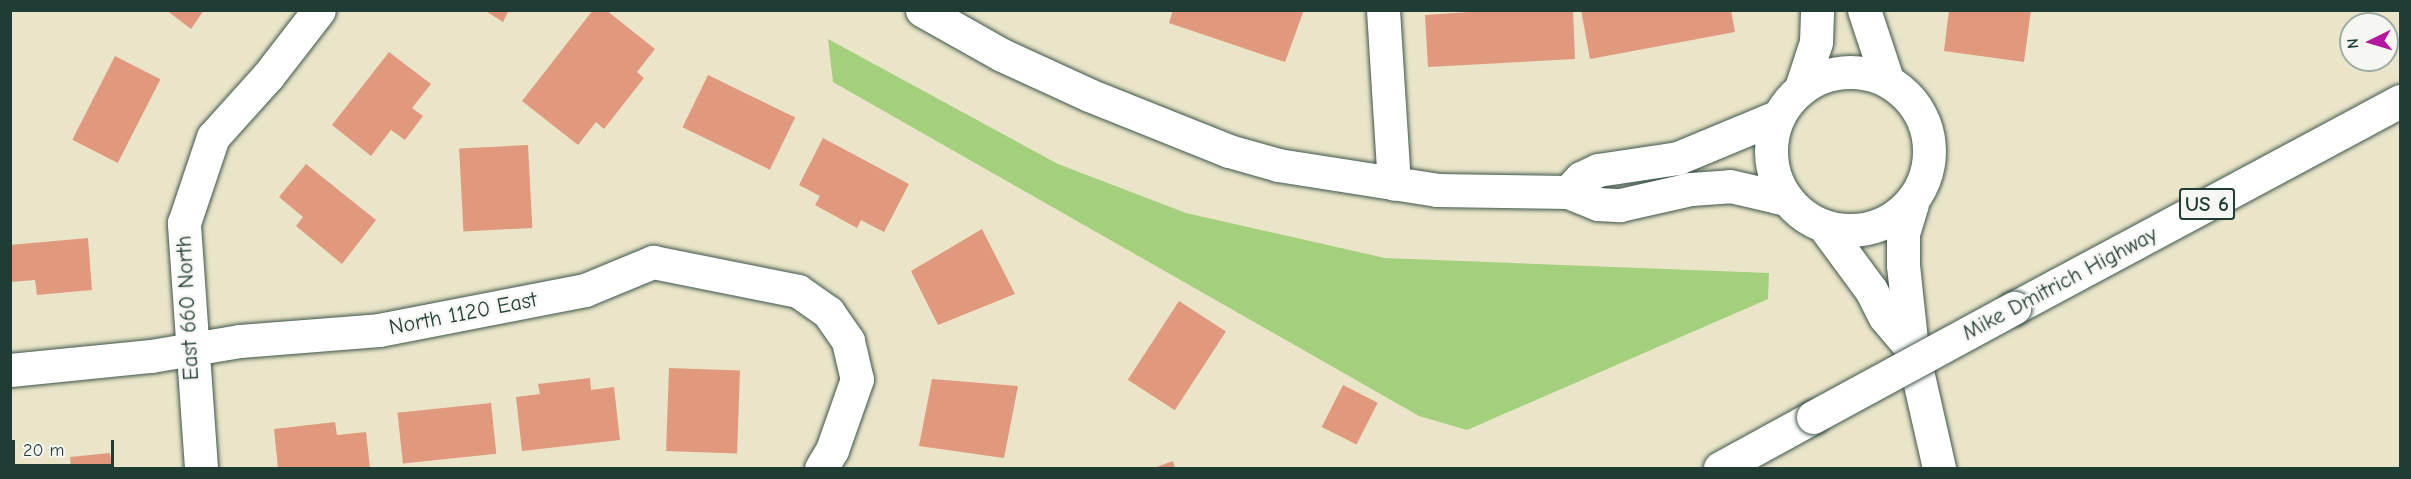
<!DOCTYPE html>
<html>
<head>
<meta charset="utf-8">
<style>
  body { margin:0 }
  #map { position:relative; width:2411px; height:479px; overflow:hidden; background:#eae5c9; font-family:"Comic Neue",sans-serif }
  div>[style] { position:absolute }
  .green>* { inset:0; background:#a4d07d }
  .building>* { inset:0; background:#e1997d; transform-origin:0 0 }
  .roads { filter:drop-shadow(0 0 2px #3d564a) drop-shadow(0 0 2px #3d564a) }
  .street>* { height:33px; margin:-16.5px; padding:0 16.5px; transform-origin:16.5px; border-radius:16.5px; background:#fff }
  .secondary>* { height:33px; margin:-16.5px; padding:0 16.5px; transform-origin:16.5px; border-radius:16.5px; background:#fff }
  .secondary>.ring { margin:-16.5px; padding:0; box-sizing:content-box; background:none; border:33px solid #fff; border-radius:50% }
  .highway>* { height:33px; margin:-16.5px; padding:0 16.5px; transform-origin:16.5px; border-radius:16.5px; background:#fff }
  .bridges { filter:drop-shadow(0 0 2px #3d564a) drop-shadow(0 0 2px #3d564a) }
  .highway-bridge>* { height:33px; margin:-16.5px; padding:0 16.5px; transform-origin:16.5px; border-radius:16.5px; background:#fff }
  span { translate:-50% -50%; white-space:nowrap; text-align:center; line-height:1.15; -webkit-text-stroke:5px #f6f6f2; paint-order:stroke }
  .shield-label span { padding:2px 4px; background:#f6f6f2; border:2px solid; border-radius:4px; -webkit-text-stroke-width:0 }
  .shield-label { font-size:21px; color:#1f3d34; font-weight:700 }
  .street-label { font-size:22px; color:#1f3d34 }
  .frame { position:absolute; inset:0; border:12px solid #1f3d34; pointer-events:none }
  .north { position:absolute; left:2339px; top:12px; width:60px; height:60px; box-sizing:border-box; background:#f6f6f2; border:2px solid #a0aca6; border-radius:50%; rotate:265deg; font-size:16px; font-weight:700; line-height:24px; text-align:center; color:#1f3d34 }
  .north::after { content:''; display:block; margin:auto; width:21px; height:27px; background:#b5179e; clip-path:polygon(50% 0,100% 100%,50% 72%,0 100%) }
  .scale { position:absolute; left:12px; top:440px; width:102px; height:27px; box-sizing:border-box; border:3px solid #1f3d34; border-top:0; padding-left:8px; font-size:18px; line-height:21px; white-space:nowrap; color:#1f3d34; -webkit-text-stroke:4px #f6f6f2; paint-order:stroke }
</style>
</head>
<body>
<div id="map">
  <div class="green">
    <div style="clip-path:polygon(828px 39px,1058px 164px,1186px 213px,1385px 258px,1769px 273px,1768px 299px,1467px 430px,1419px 416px,833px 82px)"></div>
  </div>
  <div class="building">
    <div style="clip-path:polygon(166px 10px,204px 10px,191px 29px)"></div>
    <div style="clip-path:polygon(484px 10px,509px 10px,503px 22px)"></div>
    <div style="clip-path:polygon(593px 10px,606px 10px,655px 49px,637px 72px,644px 78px,604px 129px,596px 122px,578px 145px,522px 101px)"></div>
    <div style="clip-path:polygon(1173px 10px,1304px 10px,1285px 62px,1169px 23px)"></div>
    <div style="clip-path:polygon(1499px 10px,1573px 10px,1575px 59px,1428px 67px,1425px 15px)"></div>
    <div style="clip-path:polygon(1581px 10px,1731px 10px,1735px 32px,1590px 59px)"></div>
    <div style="clip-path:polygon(1949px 10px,2031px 10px,2024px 62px,1944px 51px)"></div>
    <div style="clip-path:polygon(389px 52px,431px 84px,412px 108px,423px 116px,405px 140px,391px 130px,371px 156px,332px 125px)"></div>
    <div style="left:115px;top:56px;width:51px;height:94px;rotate:27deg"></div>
    <div style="left:708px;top:75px;width:97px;height:58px;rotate:26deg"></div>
    <div style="clip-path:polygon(823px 138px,909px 184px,884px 232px,861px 220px,857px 228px,815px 205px,820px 196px,799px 185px)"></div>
    <div style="left:528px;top:145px;width:83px;height:69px;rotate:87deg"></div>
    <div style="clip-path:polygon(306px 164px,376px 220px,342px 264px,296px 226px,303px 217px,279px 197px)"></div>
    <div style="clip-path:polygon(982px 229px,1015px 294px,938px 325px,911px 271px)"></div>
    <div style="clip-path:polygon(88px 238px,92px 290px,37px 295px,35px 280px,10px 282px,10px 245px)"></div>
    <div style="left:1179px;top:301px;width:56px;height:94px;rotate:33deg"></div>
    <div style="left:669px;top:368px;width:71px;height:83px;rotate:2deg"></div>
    <div style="clip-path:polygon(590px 378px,591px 390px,614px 387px,620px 440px,522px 451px,516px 397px,540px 394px,538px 384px)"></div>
    <div style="clip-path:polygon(932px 379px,1018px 386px,1004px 458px,919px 446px)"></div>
    <div style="left:1343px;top:385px;width:39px;height:47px;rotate:27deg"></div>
    <div style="left:491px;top:403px;width:51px;height:94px;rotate:84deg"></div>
    <div style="clip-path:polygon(335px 422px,337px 435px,366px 432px,370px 468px,278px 468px,274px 429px)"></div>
    <div style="clip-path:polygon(110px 453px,112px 468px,71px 468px,70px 457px)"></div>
    <div style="clip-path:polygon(1173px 461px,1175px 468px,1154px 468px)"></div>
  </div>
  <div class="roads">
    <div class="street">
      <div style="left:1383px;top:10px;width:174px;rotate:86.4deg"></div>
      <div style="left:10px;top:370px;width:142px;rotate:-5.7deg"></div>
      <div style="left:151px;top:356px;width:90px;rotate:-9.6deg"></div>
      <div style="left:240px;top:341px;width:139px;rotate:-4.5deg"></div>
      <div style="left:379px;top:330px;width:210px;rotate:-11deg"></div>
      <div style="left:585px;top:290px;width:74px;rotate:-22.4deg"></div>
      <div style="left:653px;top:262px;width:148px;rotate:11.3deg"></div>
      <div style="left:798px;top:291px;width:37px;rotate:35deg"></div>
      <div style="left:828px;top:312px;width:35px;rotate:55deg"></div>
      <div style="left:848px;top:341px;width:39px;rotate:77deg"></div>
      <div style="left:857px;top:379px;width:75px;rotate:109.4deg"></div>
      <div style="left:832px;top:450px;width:21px;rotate:121deg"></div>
      <div style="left:201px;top:468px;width:246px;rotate:-94deg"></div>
      <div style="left:184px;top:223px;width:91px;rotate:-71.4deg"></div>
      <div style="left:213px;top:137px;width:82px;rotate:-48deg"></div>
      <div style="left:268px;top:76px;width:83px;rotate:-52.3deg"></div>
    </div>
    <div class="secondary">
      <div style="left:922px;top:10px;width:92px;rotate:29.4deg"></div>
      <div style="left:1002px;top:55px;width:96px;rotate:24.7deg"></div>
      <div style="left:1089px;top:95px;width:151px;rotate:21.8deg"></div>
      <div style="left:1229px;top:151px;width:51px;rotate:15.9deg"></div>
      <div style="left:1278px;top:165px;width:161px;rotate:8.9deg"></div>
      <div style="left:1437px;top:190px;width:131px;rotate:0.9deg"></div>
      <div style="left:1568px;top:192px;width:32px;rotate:22deg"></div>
      <div style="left:1598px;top:204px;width:22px;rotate:3deg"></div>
      <div style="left:1620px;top:205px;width:73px;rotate:-12.7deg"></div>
      <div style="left:1691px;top:189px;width:39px;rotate:-4deg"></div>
      <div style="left:1730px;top:186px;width:57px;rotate:13.1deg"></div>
      <div style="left:1864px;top:10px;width:73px;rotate:71.6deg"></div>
      <div class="ring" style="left:1771px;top:72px;width:125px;height:125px"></div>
      <div style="left:1801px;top:88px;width:48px;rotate:-71.9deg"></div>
      <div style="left:1816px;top:42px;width:32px;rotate:-88deg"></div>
      <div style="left:1568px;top:192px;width:19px;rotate:-47deg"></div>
      <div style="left:1581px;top:178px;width:19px;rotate:-25deg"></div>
      <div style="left:1598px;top:170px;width:81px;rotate:-8.5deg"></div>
      <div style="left:1678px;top:158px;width:109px;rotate:-22.6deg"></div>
      <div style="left:1912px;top:204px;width:30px;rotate:107deg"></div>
      <div style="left:1903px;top:233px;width:32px;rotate:90deg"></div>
      <div style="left:1903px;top:265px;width:84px;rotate:83.9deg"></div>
      <div style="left:1912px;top:349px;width:122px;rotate:77.2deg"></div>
      <div style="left:1826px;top:229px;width:76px;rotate:53.6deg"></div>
      <div style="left:1871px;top:290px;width:30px;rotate:63deg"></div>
      <div style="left:1885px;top:317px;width:42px;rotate:49.8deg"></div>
    </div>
    <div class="highway">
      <div style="left:2014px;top:308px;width:438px;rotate:-28.2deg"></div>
      <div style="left:1720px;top:468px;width:106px;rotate:-28.7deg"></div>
    </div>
  </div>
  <div class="bridges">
    <div class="highway-bridge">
      <div style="left:1813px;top:417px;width:229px;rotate:-28.5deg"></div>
    </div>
  </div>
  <div class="shield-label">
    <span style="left:2207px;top:204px">US 6</span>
  </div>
  <div class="street-label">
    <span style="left:2060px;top:284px;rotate:-28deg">Mike Dmitrich Highway</span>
    <span style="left:188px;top:308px;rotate:-93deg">East 660 North</span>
    <span style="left:463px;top:314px;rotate:-11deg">North 1120 East</span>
  </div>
  <div class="frame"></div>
  <div class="north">N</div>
  <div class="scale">20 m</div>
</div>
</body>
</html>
